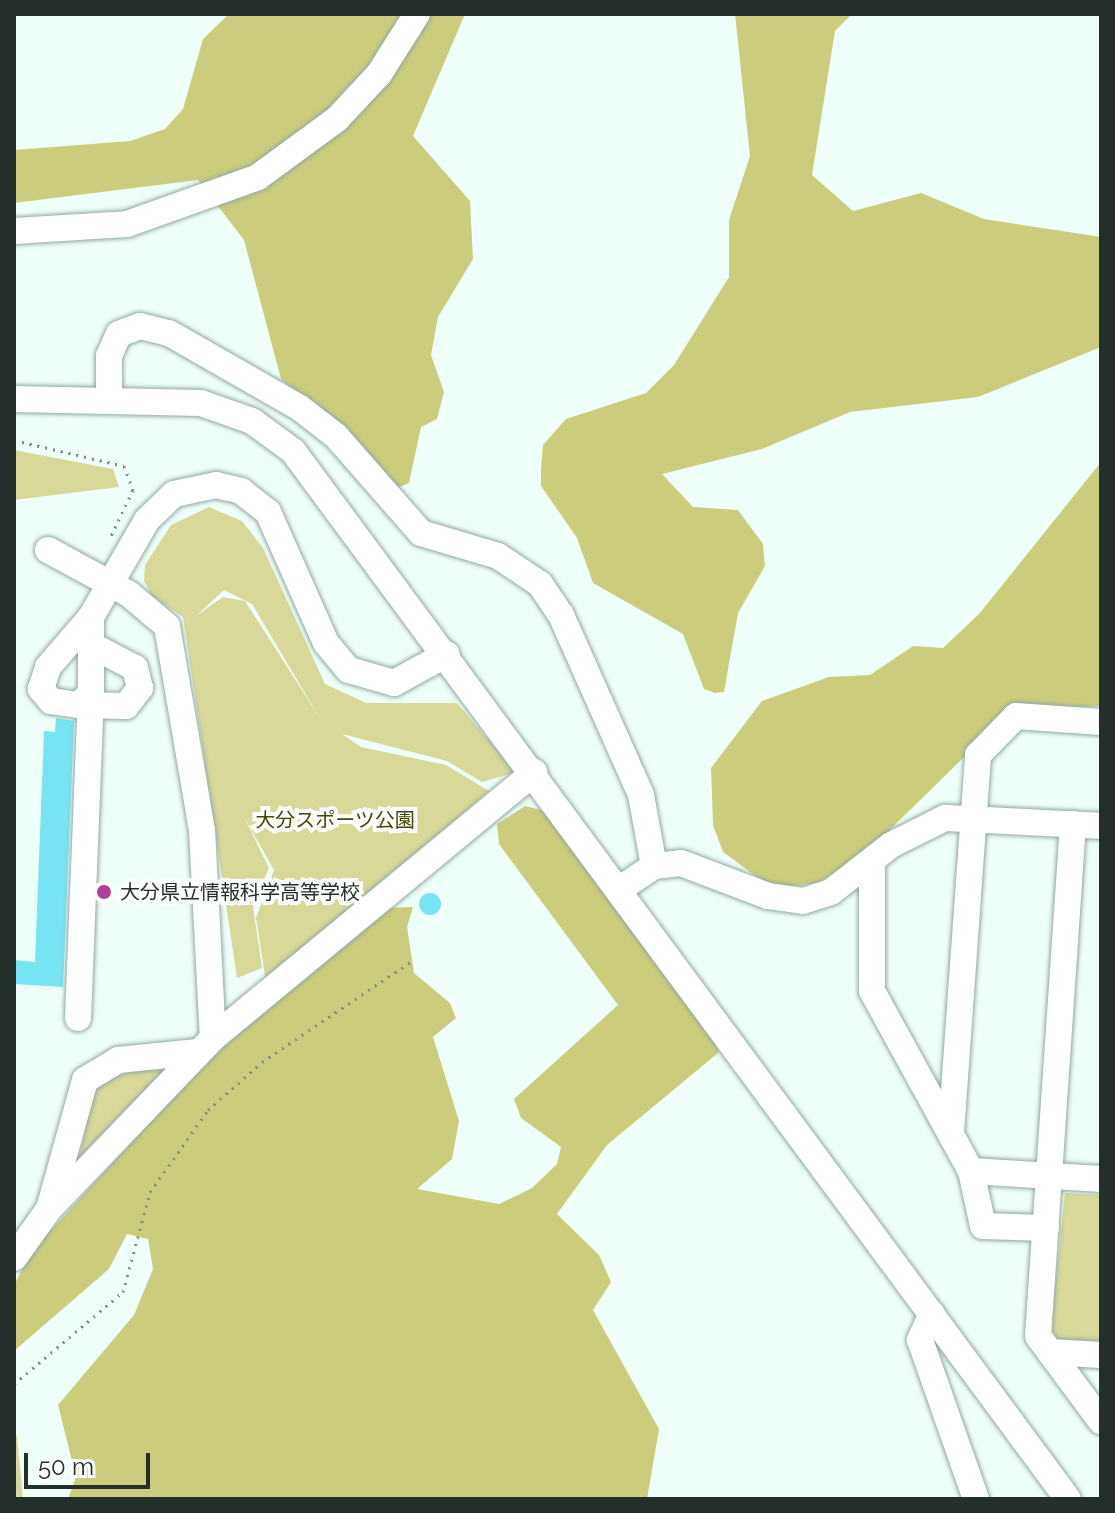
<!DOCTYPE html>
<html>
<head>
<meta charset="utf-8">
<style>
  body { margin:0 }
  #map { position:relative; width:1115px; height:1513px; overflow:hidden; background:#effff9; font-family:Raleway,"Noto Sans JP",sans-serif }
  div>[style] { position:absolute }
  .green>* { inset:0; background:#d8d899 }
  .forest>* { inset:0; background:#cccd7c }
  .building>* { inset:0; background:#76e4f2 }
  .round { border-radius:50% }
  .path>* { height:3px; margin-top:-1.5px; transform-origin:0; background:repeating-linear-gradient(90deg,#808c88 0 2px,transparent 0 8px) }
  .roads { filter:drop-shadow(0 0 2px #90a9a1) drop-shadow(0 0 2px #90a9a1) }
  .minor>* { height:26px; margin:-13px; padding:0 13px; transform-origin:13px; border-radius:13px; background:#fff }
  .dots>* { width:22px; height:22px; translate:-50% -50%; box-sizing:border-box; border:4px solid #fff; border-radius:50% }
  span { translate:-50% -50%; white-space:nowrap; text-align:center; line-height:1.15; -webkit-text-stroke:8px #fff; paint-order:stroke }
  .park-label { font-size:20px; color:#474604 }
  .poi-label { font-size:20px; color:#242e2a }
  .left { translate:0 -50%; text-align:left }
  .frame { position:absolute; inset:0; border:16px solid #242e2a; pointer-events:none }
  .scale { position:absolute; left:24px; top:1453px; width:126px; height:36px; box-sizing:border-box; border:4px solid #242e2a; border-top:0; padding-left:10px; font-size:24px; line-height:28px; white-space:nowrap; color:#242e2a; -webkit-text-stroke:6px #fff; paint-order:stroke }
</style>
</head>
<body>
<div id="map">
  <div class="green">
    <div style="clip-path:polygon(14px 450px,113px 469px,119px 487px,14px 500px)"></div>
    <div style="clip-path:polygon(evenodd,209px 507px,242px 521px,263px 548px,325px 684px,366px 703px,457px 703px,516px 772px,482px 782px,447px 761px,342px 734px,361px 747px,446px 765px,489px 791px,266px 982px,256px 918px,274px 870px,243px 815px,269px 868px,253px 907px,262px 968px,237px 978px,183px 617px,152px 596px,144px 581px,145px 565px,171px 525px,209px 507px,224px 590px,252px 604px,321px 720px,245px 601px,223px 597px,196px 616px,224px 590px)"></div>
    <div style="clip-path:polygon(173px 1061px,78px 1164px,93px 1093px,105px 1079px)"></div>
    <div style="clip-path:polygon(1065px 1193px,1101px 1195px,1101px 1350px,1061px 1347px,1051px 1327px)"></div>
    <div style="clip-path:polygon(14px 1435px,17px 1436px,23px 1499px,14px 1499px)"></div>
  </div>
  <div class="forest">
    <div style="clip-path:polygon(229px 14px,465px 14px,413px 136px,470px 201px,473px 259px,438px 317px,431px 355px,444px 392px,437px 419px,421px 427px,409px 483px,397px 488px,361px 445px,281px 379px,244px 240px,198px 180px,14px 203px,14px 150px,130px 141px,165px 129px,183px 109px,203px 39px)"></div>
    <div style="clip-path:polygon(735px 14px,852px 14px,835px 31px,812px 175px,853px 211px,921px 193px,984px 219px,1101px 237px,1101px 347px,978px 397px,850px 412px,762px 449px,662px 474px,693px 507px,738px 510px,763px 544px,765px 566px,738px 613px,724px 692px,715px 693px,704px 689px,683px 634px,593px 583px,577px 538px,541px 486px,541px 469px,543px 445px,566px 419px,646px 393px,674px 365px,729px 277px,729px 220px,750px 156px)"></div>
    <div style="clip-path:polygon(1101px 462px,1101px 706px,1041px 708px,1004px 718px,864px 855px,817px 883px,773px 889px,723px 852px,713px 825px,711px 768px,762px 701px,829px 677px,870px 675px,913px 646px,943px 648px,979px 614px)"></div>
    <div style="clip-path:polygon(525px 806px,553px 813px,719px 1037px,718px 1053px,607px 1145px,557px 1214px,599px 1255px,611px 1282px,593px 1310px,659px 1429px,647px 1499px,68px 1499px,76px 1477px,58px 1405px,134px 1315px,153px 1269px,148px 1239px,127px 1234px,109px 1269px,14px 1351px,14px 1285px,31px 1252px,210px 1057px,388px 908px,413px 907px,407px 927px,414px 973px,450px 1003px,456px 1018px,433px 1037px,459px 1121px,452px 1159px,417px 1189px,499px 1204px,532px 1188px,557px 1164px,561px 1147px,521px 1118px,514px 1099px,618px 1005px,499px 844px,497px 824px)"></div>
  </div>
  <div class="building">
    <div style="clip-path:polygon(56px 718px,74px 721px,63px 987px,14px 984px,14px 960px,35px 962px,44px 731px,55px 732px)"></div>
    <div class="round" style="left:419px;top:893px;width:22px;height:22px"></div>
  </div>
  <div class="path">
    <div style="left:14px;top:440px;width:113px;rotate:13.3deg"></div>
    <div style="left:124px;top:466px;width:26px;rotate:69deg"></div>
    <div style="left:133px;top:490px;width:55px;rotate:115.6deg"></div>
    <div style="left:14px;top:1384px;width:143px;rotate:-40.2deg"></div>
    <div style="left:123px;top:1292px;width:104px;rotate:-74.9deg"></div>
    <div style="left:150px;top:1192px;width:100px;rotate:-54.7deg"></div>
    <div style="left:208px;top:1110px;width:72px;rotate:-41.6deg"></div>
    <div style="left:262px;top:1062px;width:179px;rotate:-34deg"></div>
  </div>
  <div class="roads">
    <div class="minor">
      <div style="left:14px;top:231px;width:113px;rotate:-3.5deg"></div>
      <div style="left:127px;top:224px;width:139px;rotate:-19.7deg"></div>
      <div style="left:258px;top:177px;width:98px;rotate:-36.3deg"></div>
      <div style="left:337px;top:119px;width:62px;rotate:-47deg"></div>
      <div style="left:379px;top:74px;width:71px;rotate:-57.7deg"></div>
      <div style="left:109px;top:398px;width:42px;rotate:-90deg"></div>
      <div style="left:109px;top:356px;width:24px;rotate:-66deg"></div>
      <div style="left:119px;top:334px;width:22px;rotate:-21deg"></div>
      <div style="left:140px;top:326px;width:30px;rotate:14deg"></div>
      <div style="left:169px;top:333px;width:151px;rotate:29.8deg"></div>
      <div style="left:300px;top:408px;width:46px;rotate:37.9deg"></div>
      <div style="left:336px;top:436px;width:129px;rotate:48.8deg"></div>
      <div style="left:421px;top:533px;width:80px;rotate:16.6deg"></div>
      <div style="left:498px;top:556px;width:50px;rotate:33.7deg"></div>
      <div style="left:540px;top:584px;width:37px;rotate:56deg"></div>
      <div style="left:561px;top:615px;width:197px;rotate:66deg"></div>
      <div style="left:641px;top:795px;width:72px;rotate:79.6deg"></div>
      <div style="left:14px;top:399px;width:187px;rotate:1.2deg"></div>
      <div style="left:201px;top:403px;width:54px;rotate:19.4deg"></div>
      <div style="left:252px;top:421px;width:51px;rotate:36.2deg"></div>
      <div style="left:293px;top:451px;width:1303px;rotate:53.52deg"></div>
      <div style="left:48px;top:550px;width:92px;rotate:28.5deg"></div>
      <div style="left:129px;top:594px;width:50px;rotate:40.1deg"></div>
      <div style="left:167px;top:626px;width:207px;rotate:80.3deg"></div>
      <div style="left:202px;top:830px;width:208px;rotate:87deg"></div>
      <div style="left:91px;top:617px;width:77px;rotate:90deg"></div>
      <div style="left:91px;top:694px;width:17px;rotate:140deg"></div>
      <div style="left:78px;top:705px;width:27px;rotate:-172deg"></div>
      <div style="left:51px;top:701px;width:16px;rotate:-130deg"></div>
      <div style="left:41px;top:689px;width:23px;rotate:-72deg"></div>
      <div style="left:48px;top:667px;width:66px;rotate:-49.3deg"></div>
      <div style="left:91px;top:617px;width:112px;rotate:-60deg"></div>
      <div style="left:147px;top:520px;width:37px;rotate:-44deg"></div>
      <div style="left:174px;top:494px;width:43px;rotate:-12.1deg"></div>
      <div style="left:216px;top:485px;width:26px;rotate:13deg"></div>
      <div style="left:241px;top:491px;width:34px;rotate:38deg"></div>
      <div style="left:268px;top:512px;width:143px;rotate:66.1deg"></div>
      <div style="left:326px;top:643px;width:35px;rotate:50deg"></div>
      <div style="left:349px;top:670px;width:47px;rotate:16.1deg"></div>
      <div style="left:394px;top:683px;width:60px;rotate:-28.7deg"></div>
      <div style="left:78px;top:705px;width:48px;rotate:1.2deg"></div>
      <div style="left:126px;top:706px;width:23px;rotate:-52deg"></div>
      <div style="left:140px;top:688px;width:21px;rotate:-104deg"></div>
      <div style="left:135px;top:668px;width:47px;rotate:-152.4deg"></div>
      <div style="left:1073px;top:824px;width:513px;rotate:93.91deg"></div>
      <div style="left:1038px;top:1336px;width:106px;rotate:53.5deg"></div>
      <div style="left:872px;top:860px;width:131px;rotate:90deg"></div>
      <div style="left:872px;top:991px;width:205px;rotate:61.2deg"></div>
      <div style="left:971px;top:1171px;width:56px;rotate:77.7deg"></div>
      <div style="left:983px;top:1226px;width:63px;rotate:1.8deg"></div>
      <div style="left:620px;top:889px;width:41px;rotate:-34.1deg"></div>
      <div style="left:654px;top:866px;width:27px;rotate:-6deg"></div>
      <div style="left:681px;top:863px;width:93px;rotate:20.8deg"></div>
      <div style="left:768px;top:896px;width:35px;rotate:8deg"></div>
      <div style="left:803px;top:901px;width:29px;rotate:-18deg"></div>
      <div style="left:831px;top:892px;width:76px;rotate:-38.1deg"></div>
      <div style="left:891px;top:845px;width:60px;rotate:-26.6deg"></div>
      <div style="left:945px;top:818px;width:156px;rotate:2.9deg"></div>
      <div style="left:78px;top:1018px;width:324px;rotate:-87.7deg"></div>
      <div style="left:951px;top:1133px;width:379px;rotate:-85.9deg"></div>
      <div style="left:978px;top:755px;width:54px;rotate:-45.7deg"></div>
      <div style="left:1016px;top:716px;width:85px;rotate:4deg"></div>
      <div style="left:971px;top:1171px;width:130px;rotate:3.5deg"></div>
      <div style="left:49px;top:1209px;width:134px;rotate:-74.4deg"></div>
      <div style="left:85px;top:1080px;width:39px;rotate:-31deg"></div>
      <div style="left:118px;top:1060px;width:80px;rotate:-5.7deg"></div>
      <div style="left:14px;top:1258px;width:60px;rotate:-54.5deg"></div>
      <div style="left:49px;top:1209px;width:237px;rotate:-46.2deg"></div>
      <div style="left:213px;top:1038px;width:417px;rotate:-39.6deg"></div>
      <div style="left:932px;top:1314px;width:29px;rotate:115deg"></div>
      <div style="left:920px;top:1340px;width:169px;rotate:70.6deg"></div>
      <div style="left:1050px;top:1352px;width:51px;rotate:3.4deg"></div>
    </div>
  </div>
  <div class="dots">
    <div style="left:104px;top:892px;background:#b23f99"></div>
  </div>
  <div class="park-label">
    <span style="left:335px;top:820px">大分スポーツ公園</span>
  </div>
  <div class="poi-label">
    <span class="left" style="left:120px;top:892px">大分県立情報科学高等学校</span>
  </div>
  <div class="frame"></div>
  <div class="scale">50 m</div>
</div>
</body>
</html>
